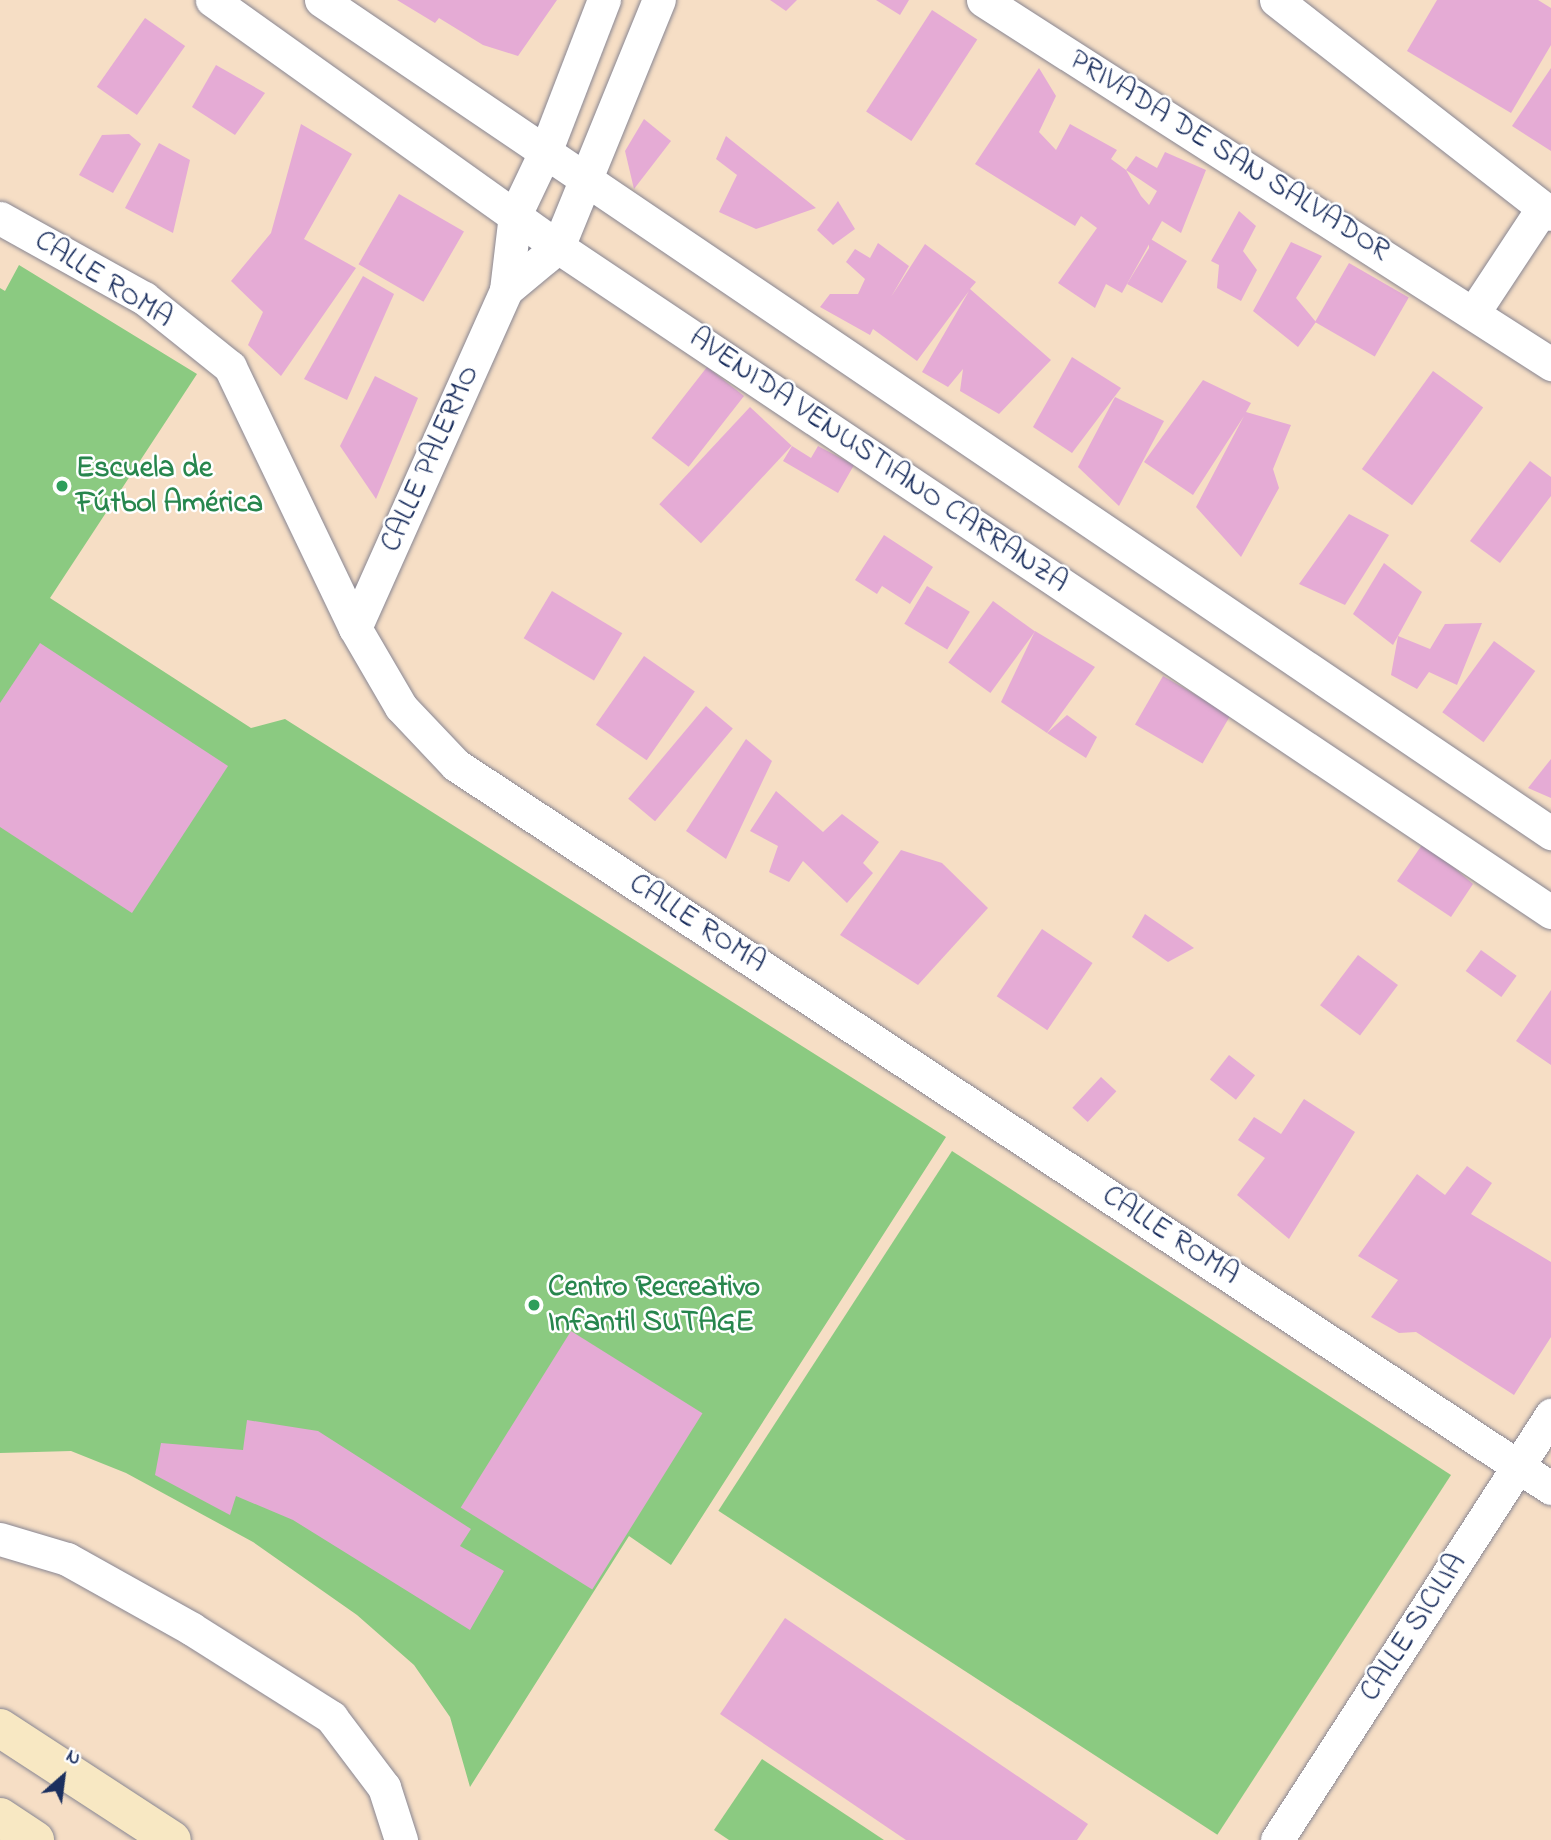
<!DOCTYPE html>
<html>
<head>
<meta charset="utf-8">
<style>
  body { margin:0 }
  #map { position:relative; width:1551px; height:1840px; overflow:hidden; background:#f6dec5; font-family:"Indie Flower",sans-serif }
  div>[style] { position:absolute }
  .green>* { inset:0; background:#8bca81; transform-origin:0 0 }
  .building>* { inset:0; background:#e5abd5; transform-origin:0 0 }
  .roads { filter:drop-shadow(0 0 2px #888692) drop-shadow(0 0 2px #888692) }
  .minor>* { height:33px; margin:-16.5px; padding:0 16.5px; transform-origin:16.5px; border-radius:16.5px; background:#fff }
  .secondary>* { height:38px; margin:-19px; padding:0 19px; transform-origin:19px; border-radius:19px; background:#f8e8c3 }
  .dots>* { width:19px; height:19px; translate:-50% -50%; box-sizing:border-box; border:4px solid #fff; border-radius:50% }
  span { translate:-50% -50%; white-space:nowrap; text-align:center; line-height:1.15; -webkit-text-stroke:5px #fff; paint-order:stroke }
  .street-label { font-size:30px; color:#1b2f5e }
  .leisure-label { font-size:30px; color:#27864d; font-weight:700 }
  .left { translate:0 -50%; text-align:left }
  .north { position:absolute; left:28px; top:1742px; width:70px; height:70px; -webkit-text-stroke:5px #fff; paint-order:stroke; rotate:28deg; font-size:19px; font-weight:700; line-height:28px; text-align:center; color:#1b2f5e }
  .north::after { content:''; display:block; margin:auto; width:24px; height:32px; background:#1b2f5e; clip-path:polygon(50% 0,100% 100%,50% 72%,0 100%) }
</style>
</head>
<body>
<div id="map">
  <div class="green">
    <div style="clip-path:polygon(19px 265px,197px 374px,50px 598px,251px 728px,285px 719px,946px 1137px,671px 1565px,629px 1536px,470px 1787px,450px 1717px,414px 1665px,357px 1615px,253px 1542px,126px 1473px,71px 1451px,0 1453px,0 288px,5px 291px)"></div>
    <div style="left:952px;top:1151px;width:595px;height:429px;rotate:33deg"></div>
    <div style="clip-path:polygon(762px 1759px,884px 1840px,729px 1840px,714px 1830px)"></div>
  </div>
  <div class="building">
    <div style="clip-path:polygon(397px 0,557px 0,518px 56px,483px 45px,439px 18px,435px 23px)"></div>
    <div style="clip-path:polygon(770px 0,797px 0,786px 11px)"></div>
    <div style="clip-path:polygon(876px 0,909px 0,900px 15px)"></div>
    <div style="clip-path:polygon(1437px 0,1538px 0,1551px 8px,1551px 45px,1511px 113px,1407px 51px)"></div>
    <div style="left:932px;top:10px;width:54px;height:121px;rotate:33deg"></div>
    <div style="left:145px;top:18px;width:49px;height:84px;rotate:35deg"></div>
    <div style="clip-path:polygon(216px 65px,265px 93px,235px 135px,192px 107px)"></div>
    <div style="clip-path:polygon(evenodd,1039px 68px,1056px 96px,1039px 132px,1056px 150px,1070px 124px,1117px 150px,1111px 159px,1126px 170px,1136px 156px,1157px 168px,1165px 152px,1206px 170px,1181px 233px,1162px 221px,1122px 293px,1106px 284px,1095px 308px,1058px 283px,1097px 228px,1081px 216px,1075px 226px,975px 164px,1039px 68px,1126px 170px,1157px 191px,1149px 205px,1141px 196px,1126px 170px)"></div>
    <div style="clip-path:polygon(1551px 68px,1551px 151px,1512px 126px)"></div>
    <div style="clip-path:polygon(644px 119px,671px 141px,634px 189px,625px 151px)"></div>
    <div style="clip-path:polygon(301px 124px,352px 154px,304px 239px,356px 268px,281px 376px,248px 345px,263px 312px,231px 281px,271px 233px)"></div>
    <div style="clip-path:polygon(129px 134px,141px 144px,113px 193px,79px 175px,102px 135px)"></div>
    <div style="clip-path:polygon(726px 136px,816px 208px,756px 229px,719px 212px,737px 175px,716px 159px)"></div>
    <div style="clip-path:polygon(159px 143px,190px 160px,173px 233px,125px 208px)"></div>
    <div style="left:399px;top:194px;width:75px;height:81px;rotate:30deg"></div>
    <div style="clip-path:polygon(838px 201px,855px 229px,833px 245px,817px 230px)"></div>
    <div style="clip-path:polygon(1239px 211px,1256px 226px,1243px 251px,1257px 270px,1241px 301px,1217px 288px,1219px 265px,1211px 261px)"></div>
    <div style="clip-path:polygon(1149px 238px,1187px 261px,1162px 303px,1127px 284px,1149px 248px)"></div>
    <div style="clip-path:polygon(1291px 242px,1322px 256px,1296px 298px,1316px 322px,1298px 347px,1253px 311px)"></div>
    <div style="clip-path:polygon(878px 243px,909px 266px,891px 297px,925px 244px,976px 282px,970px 289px,1051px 360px,999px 414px,960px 391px,963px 369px,948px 387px,922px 372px,969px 291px,917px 361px,873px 329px,870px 335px,820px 307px,830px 294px,858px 294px,865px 279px,846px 262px,855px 249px,870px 258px)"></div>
    <div style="left:1349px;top:263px;width:69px;height:68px;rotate:30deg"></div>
    <div style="clip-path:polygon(363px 276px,394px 294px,347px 400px,304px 379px)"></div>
    <div style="clip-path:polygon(1072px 357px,1121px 388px,1072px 453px,1033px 427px)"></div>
    <div style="left:707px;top:367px;width:47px;height:90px;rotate:38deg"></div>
    <div style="left:1433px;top:371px;width:62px;height:121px;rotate:36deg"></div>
    <div style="clip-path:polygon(375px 376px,418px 398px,376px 499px,340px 446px)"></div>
    <div style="clip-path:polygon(1203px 380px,1251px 403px,1246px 412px,1291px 425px,1273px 469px,1279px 488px,1241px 557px,1196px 507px,1244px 416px,1193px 495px,1144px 462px)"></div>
    <div style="clip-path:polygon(1115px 397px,1164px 421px,1119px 506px,1078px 467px)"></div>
    <div style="left:750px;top:407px;width:57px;height:133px;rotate:43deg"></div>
    <div style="clip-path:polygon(792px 446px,811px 458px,818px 446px,854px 465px,838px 493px,783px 461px)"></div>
    <div style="clip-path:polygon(1530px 461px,1551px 477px,1551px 496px,1500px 563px,1470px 541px)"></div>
    <div style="clip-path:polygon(1349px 514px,1389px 535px,1345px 605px,1299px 584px)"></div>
    <div style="clip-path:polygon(884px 535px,933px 567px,910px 604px,882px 586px,877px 594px,855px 580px)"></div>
    <div style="clip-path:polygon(1384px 563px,1422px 592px,1393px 645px,1353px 614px)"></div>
    <div style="left:927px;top:586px;width:50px;height:44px;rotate:31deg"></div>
    <div style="left:552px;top:591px;width:82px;height:55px;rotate:31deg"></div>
    <div style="left:993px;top:601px;width:52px;height:76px;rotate:36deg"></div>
    <div style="clip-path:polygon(1482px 623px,1457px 685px,1429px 672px,1417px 689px,1391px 675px,1398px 636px,1430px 649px,1445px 624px)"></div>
    <div style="clip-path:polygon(1035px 631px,1095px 667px,1047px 733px,1001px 702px)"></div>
    <div style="left:1494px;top:641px;width:51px;height:88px;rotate:36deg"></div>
    <div style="clip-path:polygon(40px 643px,228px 766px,132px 913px,0 827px,0 703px)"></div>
    <div style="left:644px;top:656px;width:62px;height:84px;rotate:35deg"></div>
    <div style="left:1163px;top:676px;width:78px;height:56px;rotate:30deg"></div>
    <div style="left:706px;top:706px;width:35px;height:121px;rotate:40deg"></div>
    <div style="clip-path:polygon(1067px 715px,1097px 737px,1086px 758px,1047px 733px)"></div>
    <div style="clip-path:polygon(746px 739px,772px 761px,726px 859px,686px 831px)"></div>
    <div style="clip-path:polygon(1551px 759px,1551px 798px,1528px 788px)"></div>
    <div style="clip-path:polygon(776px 791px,823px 832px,842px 814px,879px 842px,863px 863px,873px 873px,847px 903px,803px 861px,789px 882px,769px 872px,778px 846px,750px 831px)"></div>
    <div style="clip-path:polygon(1424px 842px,1473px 884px,1451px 917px,1397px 881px)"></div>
    <div style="clip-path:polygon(901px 850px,942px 863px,988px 908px,918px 985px,840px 935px)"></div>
    <div style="clip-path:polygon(1145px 914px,1194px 948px,1168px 962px,1132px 937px)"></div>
    <div style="left:1042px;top:929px;width:61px;height:81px;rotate:34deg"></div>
    <div style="left:1481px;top:950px;width:44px;height:26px;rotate:36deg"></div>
    <div style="left:1358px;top:955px;width:50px;height:63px;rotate:37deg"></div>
    <div style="clip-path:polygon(1551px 990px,1551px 1065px,1516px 1041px)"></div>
    <div style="left:1229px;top:1055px;width:33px;height:31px;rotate:38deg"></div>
    <div style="left:1101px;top:1077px;width:21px;height:42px;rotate:43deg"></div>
    <div style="clip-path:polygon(1304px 1099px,1355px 1132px,1289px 1239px,1237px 1195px,1265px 1158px,1238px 1140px,1254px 1117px,1281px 1134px)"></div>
    <div style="clip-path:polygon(1467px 1166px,1492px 1183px,1471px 1214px,1551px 1262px,1551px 1337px,1514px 1395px,1416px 1332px,1399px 1333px,1371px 1317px,1398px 1280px,1358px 1256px,1417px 1174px,1445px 1195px)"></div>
    <div style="left:571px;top:1331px;width:155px;height:208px;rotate:32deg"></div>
    <div style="clip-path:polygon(247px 1420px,318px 1431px,471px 1529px,460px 1546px,504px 1571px,470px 1630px,293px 1520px,236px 1496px,230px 1515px,155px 1475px,161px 1443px,243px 1450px)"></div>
    <div style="clip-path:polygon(785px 1618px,1088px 1824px,1077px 1840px,906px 1840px,720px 1714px)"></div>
  </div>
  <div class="roads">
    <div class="minor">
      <div style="left:212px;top:0;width:425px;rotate:35.5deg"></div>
      <div style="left:558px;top:247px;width:1195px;rotate:33.81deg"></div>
      <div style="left:321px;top:0;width:1486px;rotate:34.11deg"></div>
      <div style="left:983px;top:0;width:675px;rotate:32.65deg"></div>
      <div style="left:1276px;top:0;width:348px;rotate:37.9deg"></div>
      <div style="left:0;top:218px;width:165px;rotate:29.1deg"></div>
      <div style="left:144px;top:298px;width:110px;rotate:38.7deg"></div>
      <div style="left:230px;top:367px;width:289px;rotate:64.4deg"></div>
      <div style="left:355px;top:628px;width:91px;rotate:59.8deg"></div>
      <div style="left:401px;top:707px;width:80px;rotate:46.5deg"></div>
      <div style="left:456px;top:765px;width:1312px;rotate:33.44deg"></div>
      <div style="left:506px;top:290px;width:67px;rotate:-39.6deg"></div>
      <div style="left:558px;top:247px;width:267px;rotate:-67.8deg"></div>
      <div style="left:1474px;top:312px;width:123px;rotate:-56.6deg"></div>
      <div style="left:355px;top:628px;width:370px;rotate:-65.9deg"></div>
      <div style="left:506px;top:290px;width:76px;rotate:-83.2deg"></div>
      <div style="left:515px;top:215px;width:72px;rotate:-64.5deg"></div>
      <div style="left:546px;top:150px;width:161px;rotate:-68.9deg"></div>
      <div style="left:0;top:1539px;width:70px;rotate:16.6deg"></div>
      <div style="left:67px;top:1559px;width:143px;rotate:29.2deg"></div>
      <div style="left:192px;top:1629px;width:165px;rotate:32.3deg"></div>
      <div style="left:331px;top:1717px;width:88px;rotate:52.9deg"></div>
      <div style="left:384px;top:1787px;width:56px;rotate:72.2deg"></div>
      <div style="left:1277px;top:1840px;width:506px;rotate:-57.19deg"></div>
    </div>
    <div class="secondary">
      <div style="left:0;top:1728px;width:205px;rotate:33.1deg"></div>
      <div style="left:0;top:1817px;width:42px;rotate:33.3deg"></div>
    </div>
  </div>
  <div class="dots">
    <div style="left:62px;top:486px;background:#2e9e5b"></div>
    <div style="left:534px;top:1305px;background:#2e9e5b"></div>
  </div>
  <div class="street-label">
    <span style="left:1229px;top:156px;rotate:32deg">PRIVADA DE SAN SALVADOR</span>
    <span style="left:103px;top:280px;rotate:32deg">CALLE ROMA</span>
    <span style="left:431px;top:459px;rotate:-66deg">CALLE PALERMO</span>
    <span style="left:878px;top:461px;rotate:34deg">AVENIDA VENUSTIANO CARRANZA</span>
    <span style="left:697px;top:924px;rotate:33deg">CALLE ROMA</span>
    <span style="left:1170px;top:1236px;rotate:33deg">CALLE ROMA</span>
    <span style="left:1414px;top:1628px;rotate:-57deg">CALLE SICILIA</span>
  </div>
  <div class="leisure-label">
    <span class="left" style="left:76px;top:486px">Escuela de<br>Fútbol América</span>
    <span class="left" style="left:548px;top:1305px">Centro Recreativo<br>Infantil SUTAGE</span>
  </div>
  <div class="north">N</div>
</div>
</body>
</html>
